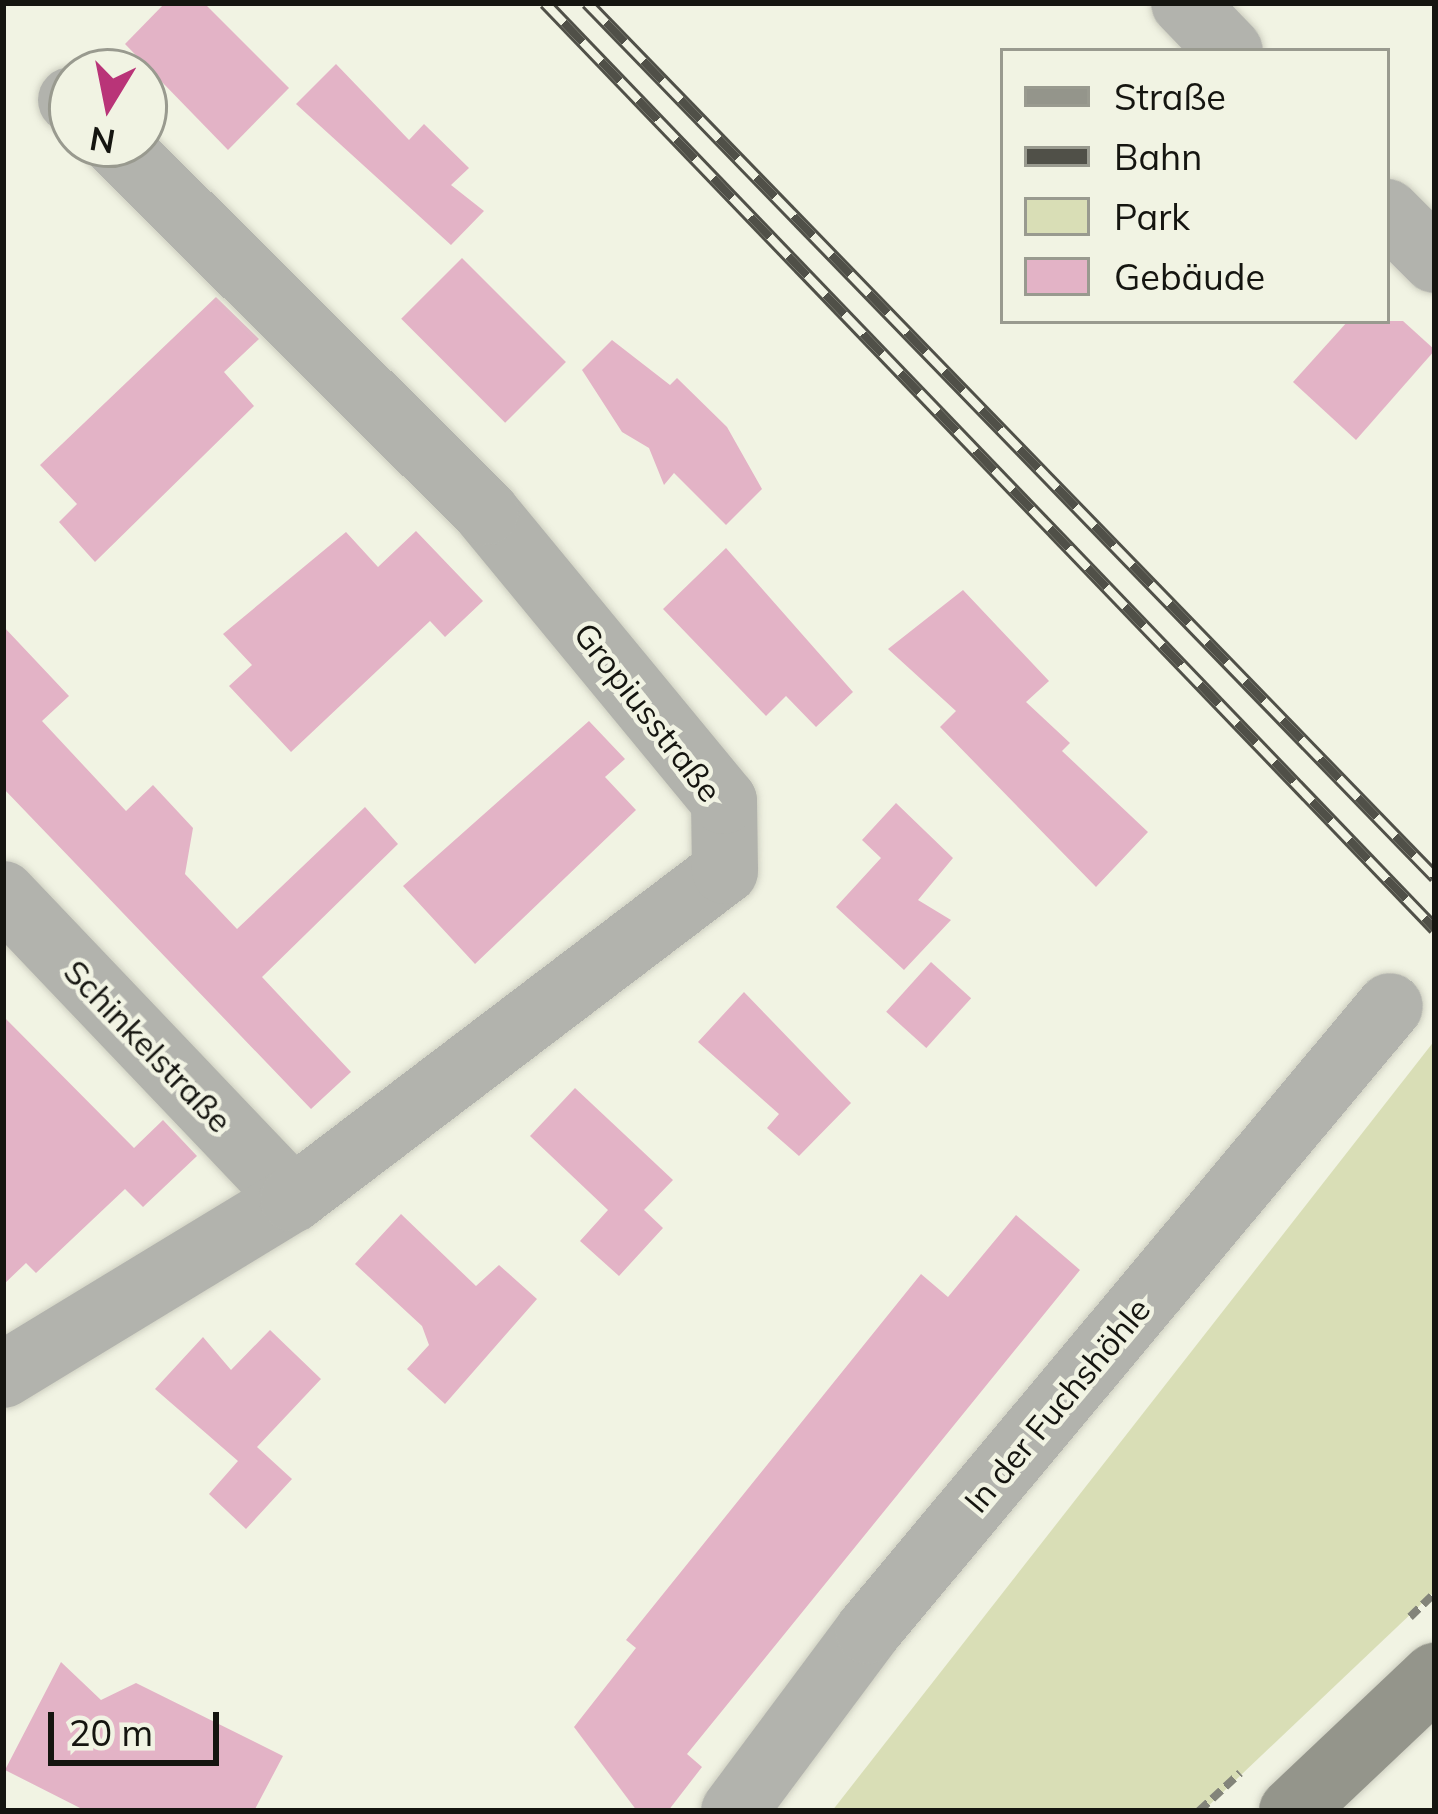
<!DOCTYPE html>
<html>
<head>
<meta charset="utf-8">
<style>
  body { margin:0 }
  #map { position:relative; width:1438px; height:1814px; overflow:hidden; background:#f1f3e3; font-family:Mulish,sans-serif }
  div>[style] { position:absolute }
  .green>* { inset:0; background:#d9deb6 }
  .building>* { inset:0; background:#e3b3c6; transform-origin:0 0 }
  .path>* { height:8px; margin-top:-4px; transform-origin:0; background:repeating-linear-gradient(90deg,#83847a 0 12px,transparent 0 18px) }
  .roads { filter:drop-shadow(0 0 3px #cecfc1) drop-shadow(0 0 3px #cecfc1) }
  .street>* { height:66px; margin:-33px; padding:0 33px; transform-origin:33px; border-radius:33px; background:#b2b3ad }
  .secondary>* { height:66px; margin:-33px; padding:0 33px; transform-origin:33px; border-radius:33px; background:#94958b }
  .rail>* { height:14px; margin-top:-7px; transform-origin:0; background:repeating-linear-gradient(90deg,#f1f3e3 0 27px,#505048 0 54px); box-sizing:border-box; border-block:3px solid #505048 }
  span { translate:-50% -50%; white-space:nowrap; text-align:center; line-height:1.15; -webkit-text-stroke:9px #f1f3e3; paint-order:stroke }
  .street-label { font-size:33px; color:#151510 }
  .frame { position:absolute; inset:0; border:6px solid #151510; pointer-events:none }
  .legend { position:absolute; left:1000px; top:48px; width:390px; height:276px; box-sizing:border-box; background:#f1f3e3; border:3px solid #999a8f; margin:0; padding:15px 21px; list-style:none; font-size:36px; color:#151510 }
  .legend li { display:flex; align-items:center; gap:24px; height:60px }
  .legend b { width:60px; border:3px solid #999a8f }
  .north { position:absolute; left:48px; top:48px; width:120px; height:120px; box-sizing:border-box; background:#f1f3e3; border:3px solid #999a8f; border-radius:50%; rotate:190deg; font-size:33px; font-weight:700; line-height:48px; text-align:center; color:#151510 }
  .north::after { content:''; display:block; margin:auto; width:42px; height:54px; background:#b93478; clip-path:polygon(50% 0,100% 100%,50% 72%,0 100%) }
  .scale { position:absolute; left:48px; top:1712px; width:171px; height:54px; box-sizing:border-box; border:6px solid #151510; border-top:0; padding-left:15px; font-size:36px; line-height:42px; white-space:nowrap; color:#151510; -webkit-text-stroke:9px #f1f3e3; paint-order:stroke }
</style>
</head>
<body>
<div id="map">
  <div class="green">
    <div style="clip-path:polygon(1435px 1040px,1435px 1591px,1203px 1811px,832px 1811px)"></div>
  </div>
  <div class="building">
    <div style="clip-path:polygon(165px 3px,204px 3px,289px 88px,228px 150px,125px 44px)"></div>
    <div style="clip-path:polygon(336px 64px,409px 140px,424px 124px,469px 168px,451px 185px,484px 211px,451px 245px,296px 104px)"></div>
    <div style="left:462px;top:258px;width:147px;height:86px;rotate:45deg"></div>
    <div style="clip-path:polygon(216px 297px,259px 339px,224px 372px,254px 406px,95px 562px,59px 522px,77px 504px,40px 465px)"></div>
    <div style="clip-path:polygon(1348px 321px,1403px 321px,1435px 350px,1356px 440px,1293px 382px)"></div>
    <div style="clip-path:polygon(612px 340px,670px 385px,677px 378px,727px 427px,762px 489px,726px 525px,674px 473px,664px 485px,649px 448px,622px 432px,582px 370px)"></div>
    <div style="clip-path:polygon(416px 531px,483px 601px,445px 637px,430px 621px,291px 752px,229px 686px,252px 665px,223px 634px,346px 532px,378px 567px)"></div>
    <div style="clip-path:polygon(726px 548px,853px 692px,816px 727px,786px 696px,766px 716px,663px 609px)"></div>
    <div style="clip-path:polygon(963px 590px,1049px 681px,1026px 702px,1070px 743px,1062px 751px,1148px 832px,1096px 887px,940px 727px,956px 711px,888px 649px)"></div>
    <div style="clip-path:polygon(3px 626px,69px 696px,42px 721px,126px 811px,153px 785px,193px 828px,185px 874px,237px 929px,365px 807px,398px 844px,262px 977px,351px 1072px,311px 1109px,3px 788px)"></div>
    <div style="clip-path:polygon(589px 721px,625px 759px,605px 777px,636px 810px,475px 964px,403px 886px)"></div>
    <div style="clip-path:polygon(896px 803px,953px 858px,918px 900px,951px 920px,904px 970px,836px 907px,881px 858px,862px 840px)"></div>
    <div style="left:931px;top:962px;width:54px;height:67px;rotate:42deg"></div>
    <div style="clip-path:polygon(744px 992px,851px 1103px,799px 1156px,767px 1128px,779px 1114px,698px 1042px)"></div>
    <div style="clip-path:polygon(3px 1016px,134px 1148px,163px 1120px,197px 1156px,143px 1207px,125px 1189px,36px 1273px,26px 1263px,3px 1285px)"></div>
    <div style="clip-path:polygon(575px 1088px,673px 1180px,644px 1210px,663px 1228px,619px 1276px,580px 1241px,608px 1210px,530px 1136px)"></div>
    <div style="clip-path:polygon(401px 1214px,476px 1286px,499px 1265px,537px 1299px,445px 1404px,407px 1369px,429px 1345px,422px 1326px,355px 1264px)"></div>
    <div style="clip-path:polygon(1016px 1215px,1080px 1270px,687px 1754px,702px 1767px,668px 1811px,637px 1811px,574px 1727px,636px 1648px,626px 1640px,921px 1274px,948px 1297px)"></div>
    <div style="clip-path:polygon(270px 1330px,321px 1379px,257px 1447px,292px 1479px,246px 1529px,209px 1494px,238px 1461px,155px 1389px,203px 1337px,231px 1370px)"></div>
    <div style="clip-path:polygon(61px 1662px,101px 1700px,136px 1683px,283px 1756px,254px 1811px,86px 1811px,5px 1770px)"></div>
  </div>
  <div class="path">
    <div style="left:1410px;top:1617px;width:35px;rotate:-44deg"></div>
    <div style="left:1199px;top:1811px;width:56px;rotate:-42.8deg"></div>
  </div>
  <div class="roads">
    <div class="street">
      <div style="left:1184px;top:3px;width:66px;rotate:46.2deg"></div>
      <div style="left:71px;top:100px;width:1px"></div>
      <div style="left:1387px;top:212px;width:68px;rotate:45deg"></div>
      <div style="left:3px;top:894px;width:421px;rotate:46.4deg"></div>
      <div style="left:3px;top:1375px;width:339px;rotate:-31.3deg"></div>
      <div style="left:293px;top:1199px;width:542px;rotate:-37.21deg"></div>
      <div style="left:725px;top:871px;width:70px;rotate:-90.8deg"></div>
      <div style="left:724px;top:801px;width:374px;rotate:-129.5deg"></div>
      <div style="left:486px;top:512px;width:522px;rotate:-135.16deg"></div>
      <div style="left:734px;top:1811px;width:224px;rotate:-53.3deg"></div>
      <div style="left:868px;top:1631px;width:814px;rotate:-50.13deg"></div>
    </div>
    <div class="secondary">
      <div style="left:1292px;top:1811px;width:197px;rotate:-43.4deg"></div>
    </div>
  </div>
  <div class="rail">
    <div style="left:545px;top:3px;width:1284px;rotate:46.14deg"></div>
    <div style="left:587px;top:3px;width:1218px;rotate:45.87deg"></div>
  </div>
  <div class="street-label">
    <span style="left:648px;top:712px;rotate:52deg">Gropiusstraße</span>
    <span style="left:148px;top:1046px;rotate:46deg">Schinkelstraße</span>
    <span style="left:1057px;top:1405px;rotate:-50deg">In der Fuchshöhle</span>
  </div>
  <div class="frame"></div>
  <ul class="legend">
  <li><b style="height:15px;background:#94958b"></b>Straße</li>
  <li><b style="height:15px;background:#505048"></b>Bahn</li>
  <li><b style="height:33px;background:#d9deb6"></b>Park</li>
  <li><b style="height:33px;background:#e3b3c6"></b>Gebäude</li>
  </ul>
  <div class="north">N</div>
  <div class="scale">20 m</div>
</div>
</body>
</html>
